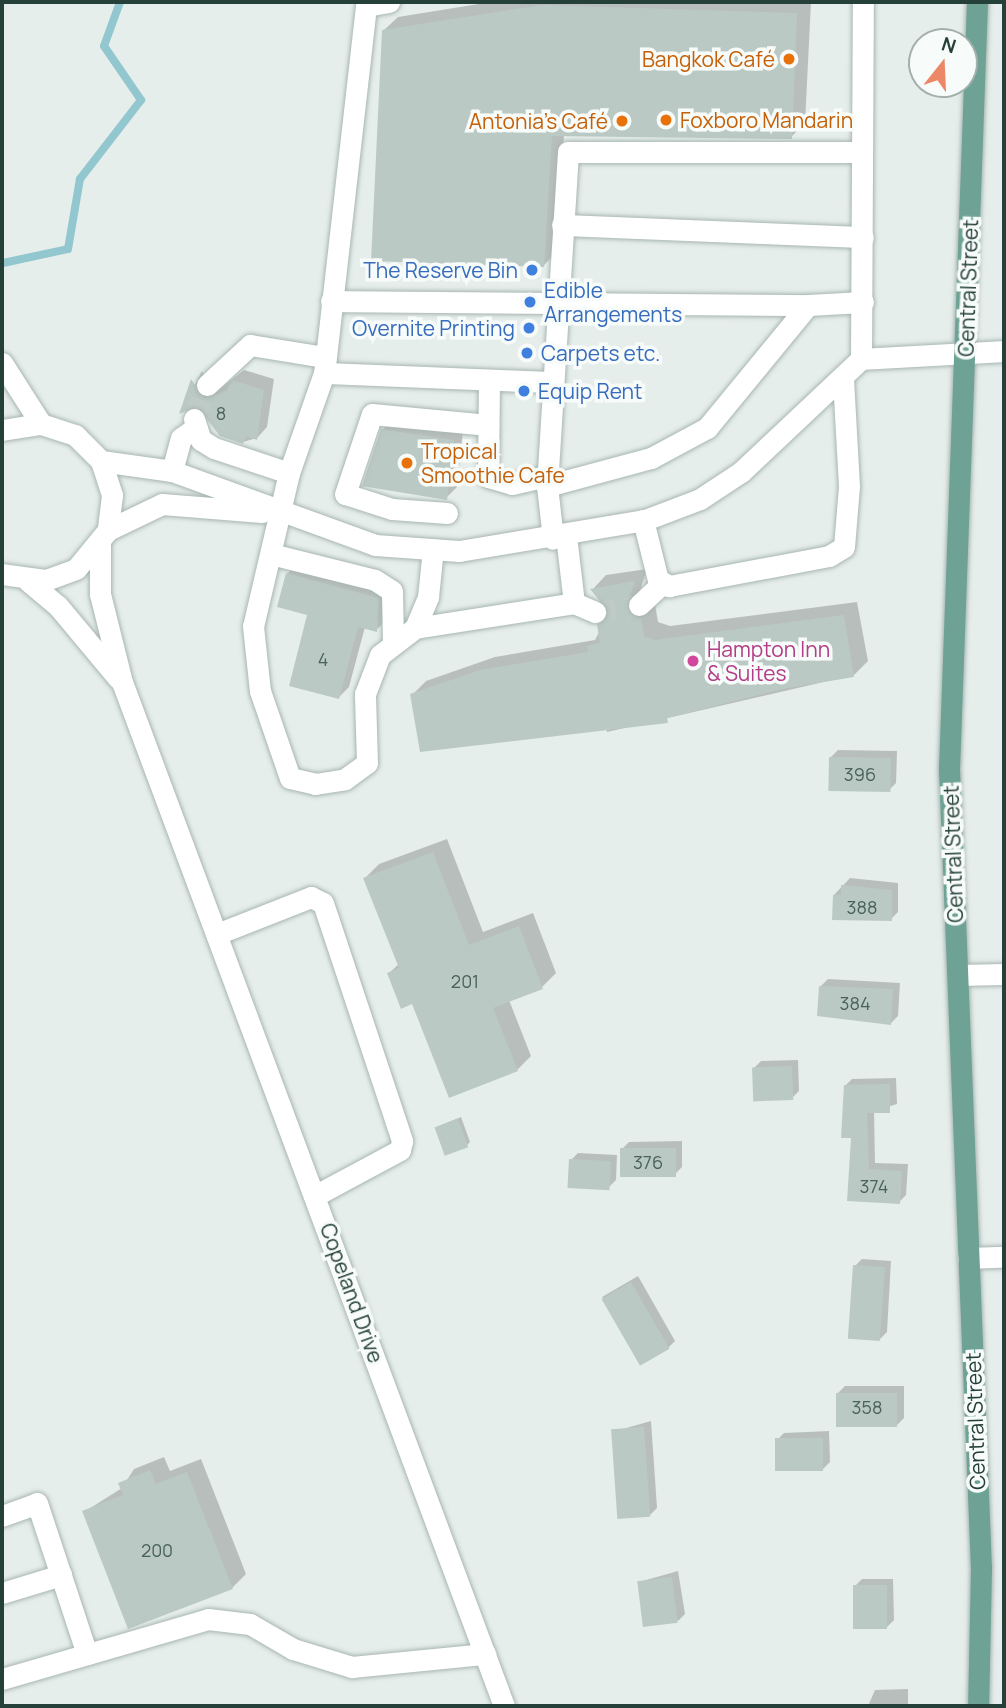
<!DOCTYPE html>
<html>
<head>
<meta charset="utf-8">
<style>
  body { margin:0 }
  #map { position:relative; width:1006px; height:1708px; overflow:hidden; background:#e6eeeb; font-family:Manrope,sans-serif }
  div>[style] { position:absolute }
  .shadow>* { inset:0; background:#0003 }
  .stream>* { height:8px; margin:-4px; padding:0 4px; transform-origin:4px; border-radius:4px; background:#92c7d0 }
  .building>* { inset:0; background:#bbc9c4; transform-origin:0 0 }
  .minor-tunnel>* { height:21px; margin-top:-10.5px; transform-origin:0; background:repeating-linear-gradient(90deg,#bfcbc7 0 21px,transparent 0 31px) }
  .roads { filter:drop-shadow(0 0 2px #a8b6b2) drop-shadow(0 0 2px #a8b6b2) }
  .minor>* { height:21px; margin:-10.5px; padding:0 10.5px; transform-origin:10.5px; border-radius:10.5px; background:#fff }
  .major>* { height:21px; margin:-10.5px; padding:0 10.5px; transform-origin:10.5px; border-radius:10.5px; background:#6da294 }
  .dots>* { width:19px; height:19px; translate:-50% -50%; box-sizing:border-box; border:4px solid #f7fbf9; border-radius:50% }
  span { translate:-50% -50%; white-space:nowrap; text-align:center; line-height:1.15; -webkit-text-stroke:7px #f7fbf9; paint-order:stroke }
  .number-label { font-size:18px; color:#4a625c }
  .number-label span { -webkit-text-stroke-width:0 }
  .food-label { font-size:21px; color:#c56008 }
  .right { translate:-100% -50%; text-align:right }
  .left { translate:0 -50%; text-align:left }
  .shop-label { font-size:21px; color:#366cbe }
  .street-label { font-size:21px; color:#254039 }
  .hotel-label { font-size:21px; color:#b23c85 }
  .frame { position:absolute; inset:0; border:4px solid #254039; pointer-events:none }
  .north { position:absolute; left:908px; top:28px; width:70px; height:70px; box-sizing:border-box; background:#f7fbf9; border:2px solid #a3b0ac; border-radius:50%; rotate:18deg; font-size:19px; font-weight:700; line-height:28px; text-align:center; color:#254039 }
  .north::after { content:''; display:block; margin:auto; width:24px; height:32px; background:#ec8767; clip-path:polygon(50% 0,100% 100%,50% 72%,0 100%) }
</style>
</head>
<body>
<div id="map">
  <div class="shadow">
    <div style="clip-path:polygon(491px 2px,811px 2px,805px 123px,791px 137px,564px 134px,558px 251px,544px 265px,383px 31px,398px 17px)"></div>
    <div style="clip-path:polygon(244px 370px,274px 379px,267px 427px,257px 438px,243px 442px,216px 431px,198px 404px,182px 411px,202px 371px,208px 384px,221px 388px)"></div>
    <div style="clip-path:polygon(393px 419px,463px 430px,457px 487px,446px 498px,382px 430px)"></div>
    <div style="clip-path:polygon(298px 563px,389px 588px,387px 620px,376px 630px,365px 627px,349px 687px,339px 697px,309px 614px,287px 574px)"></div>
    <div style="clip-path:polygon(647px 569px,639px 594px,655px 604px,658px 622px,670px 626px,857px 602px,868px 661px,854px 675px,607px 732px,606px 726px,412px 695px,426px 681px,495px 657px,595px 640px,610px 611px,593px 589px,606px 575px)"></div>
    <div style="clip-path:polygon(838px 750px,897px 751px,896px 783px,889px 790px,831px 757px)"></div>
    <div style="clip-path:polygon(447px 839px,483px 932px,533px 913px,556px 973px,542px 987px,509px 1000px,531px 1056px,517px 1070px,413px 1002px,389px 973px,399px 964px,365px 878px,379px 864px)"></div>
    <div style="clip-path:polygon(850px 878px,898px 883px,898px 912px,891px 919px,834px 895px)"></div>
    <div style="clip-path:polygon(828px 979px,900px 983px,898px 1016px,891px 1023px,821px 986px)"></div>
    <div style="clip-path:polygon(798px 1060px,799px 1091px,792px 1098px,754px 1068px,761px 1061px)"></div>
    <div style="clip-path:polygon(896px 1078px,897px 1104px,874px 1111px,875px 1163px,908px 1164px,906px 1195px,899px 1202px,849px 1200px,853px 1136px,845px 1086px,852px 1079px)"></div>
    <div style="clip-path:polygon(461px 1117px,470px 1142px,467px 1145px,436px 1127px)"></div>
    <div style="clip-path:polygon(682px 1141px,682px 1167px,675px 1174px,622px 1149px,629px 1142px)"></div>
    <div style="clip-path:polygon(578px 1153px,617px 1155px,616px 1180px,609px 1187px,571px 1160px)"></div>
    <div style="clip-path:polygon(862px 1259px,891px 1261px,887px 1332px,880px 1339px,855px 1266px)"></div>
    <div style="clip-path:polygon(638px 1276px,675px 1341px,668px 1348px,602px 1297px)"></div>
    <div style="clip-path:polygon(845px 1386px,904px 1386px,904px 1418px,897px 1425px,838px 1393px)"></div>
    <div style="clip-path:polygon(651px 1421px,657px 1508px,650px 1515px,612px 1432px)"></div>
    <div style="clip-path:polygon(829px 1431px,830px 1462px,823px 1469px,777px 1440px,784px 1433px)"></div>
    <div style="clip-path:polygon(164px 1457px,170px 1471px,201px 1459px,246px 1574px,232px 1588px,84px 1512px,122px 1488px,134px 1469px)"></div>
    <div style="clip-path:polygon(678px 1571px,685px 1614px,678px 1621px,639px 1582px)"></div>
    <div style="clip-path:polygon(862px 1579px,893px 1579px,894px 1620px,887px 1627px,855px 1586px)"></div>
    <div style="clip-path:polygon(908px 1689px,908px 1706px,868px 1706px,875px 1690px)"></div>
  </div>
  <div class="stream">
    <div style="left:3px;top:263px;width:66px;rotate:-12.2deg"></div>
    <div style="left:68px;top:249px;width:71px;rotate:-80.3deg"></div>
    <div style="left:80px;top:179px;width:100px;rotate:-52.3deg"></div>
    <div style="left:141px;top:100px;width:65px;rotate:-124.4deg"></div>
    <div style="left:104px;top:46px;width:47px;rotate:-70deg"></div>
  </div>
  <div class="building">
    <div style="clip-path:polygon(542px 5px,797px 13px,792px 139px,552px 136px,544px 267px,371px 261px,382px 30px)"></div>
    <div style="clip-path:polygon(191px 379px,204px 398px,227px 391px,232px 380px,264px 390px,257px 440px,246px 436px,243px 444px,220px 436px,197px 406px,179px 414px)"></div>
    <div style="clip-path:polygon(381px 429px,454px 440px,447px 500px,362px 486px)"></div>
    <div style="clip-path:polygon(286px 573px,379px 598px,377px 632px,358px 627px,339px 699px,289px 686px,307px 615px,277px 607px)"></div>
    <div style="clip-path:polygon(635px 581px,626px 608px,641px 618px,644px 636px,655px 640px,844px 615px,854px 677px,782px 689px,667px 718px,668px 723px,420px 752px,410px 694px,480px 670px,588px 652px,587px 646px,600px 643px,597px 625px,608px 611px,590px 589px)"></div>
    <div style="left:829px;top:757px;width:62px;height:34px;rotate:1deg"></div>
    <div style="clip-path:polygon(433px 852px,469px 945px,519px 926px,543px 989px,493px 1008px,518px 1071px,449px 1098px,412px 1004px,401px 1009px,387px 973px,399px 968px,363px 878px)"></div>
    <div style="clip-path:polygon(841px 885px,892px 890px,892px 921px,832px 920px,833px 895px,841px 895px)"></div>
    <div style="clip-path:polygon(819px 986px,893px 989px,891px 1025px,817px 1016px)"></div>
    <div style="left:792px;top:1066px;width:34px;height:40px;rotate:88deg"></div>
    <div style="clip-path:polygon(890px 1084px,890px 1113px,867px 1113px,869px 1169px,902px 1171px,900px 1204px,847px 1201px,851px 1138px,841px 1138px,844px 1085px)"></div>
    <div style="left:458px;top:1119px;width:30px;height:25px;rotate:70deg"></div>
    <div style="left:620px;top:1148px;width:56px;height:29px"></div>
    <div style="left:569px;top:1159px;width:42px;height:29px;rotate:3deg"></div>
    <div style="left:853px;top:1265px;width:32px;height:74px;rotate:4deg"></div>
    <div style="left:631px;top:1282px;width:77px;height:34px;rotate:60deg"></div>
    <div style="left:836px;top:1393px;width:61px;height:34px"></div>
    <div style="left:644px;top:1427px;width:90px;height:33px;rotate:86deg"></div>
    <div style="left:823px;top:1438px;width:33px;height:48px;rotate:90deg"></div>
    <div style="clip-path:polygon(150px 1470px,156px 1484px,187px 1472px,233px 1589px,128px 1629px,82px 1511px,123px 1495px,118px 1483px)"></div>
    <div style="left:672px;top:1577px;width:46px;height:35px;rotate:83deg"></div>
    <div style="left:853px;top:1585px;width:34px;height:44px"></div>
  </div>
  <div class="minor-tunnel">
    <div style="left:194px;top:419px;width:36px;rotate:-69deg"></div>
    <div style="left:595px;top:612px;width:45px;rotate:-9deg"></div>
  </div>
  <div class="roads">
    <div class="minor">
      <div style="left:389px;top:2px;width:23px;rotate:170deg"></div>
      <div style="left:366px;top:6px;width:369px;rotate:96.5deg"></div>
      <div style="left:324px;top:373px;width:106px;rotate:109.3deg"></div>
      <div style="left:289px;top:473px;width:157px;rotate:103.2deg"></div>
      <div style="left:253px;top:626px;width:65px;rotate:83.9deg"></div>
      <div style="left:260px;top:691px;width:92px;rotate:71deg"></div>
      <div style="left:290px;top:778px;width:26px;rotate:13deg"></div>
      <div style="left:315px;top:784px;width:30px;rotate:-9deg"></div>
      <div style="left:345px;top:779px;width:27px;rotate:-36deg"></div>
      <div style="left:367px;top:763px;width:69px;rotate:-91.7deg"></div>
      <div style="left:365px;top:694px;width:42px;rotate:-69deg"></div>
      <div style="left:380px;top:655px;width:44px;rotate:-37.6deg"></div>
      <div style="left:415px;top:628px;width:161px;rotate:-8.9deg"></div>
      <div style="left:574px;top:603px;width:67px;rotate:-96.8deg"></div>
      <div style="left:862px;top:152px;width:294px;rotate:180deg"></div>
      <div style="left:568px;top:152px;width:335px;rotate:93.6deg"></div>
      <div style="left:547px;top:486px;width:108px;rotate:-15.1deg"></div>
      <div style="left:651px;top:458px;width:64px;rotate:-28.2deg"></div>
      <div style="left:707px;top:428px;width:159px;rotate:-50.6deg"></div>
      <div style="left:808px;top:305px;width:55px;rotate:-3.1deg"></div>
      <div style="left:562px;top:225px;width:301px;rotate:2.3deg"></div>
      <div style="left:331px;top:301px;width:477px;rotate:0.5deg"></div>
      <div style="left:861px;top:359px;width:357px;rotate:-89.7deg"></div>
      <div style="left:2px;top:363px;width:72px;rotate:57.4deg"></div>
      <div style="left:324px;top:373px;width:228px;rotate:2.3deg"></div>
      <div style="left:489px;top:380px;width:97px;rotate:90.6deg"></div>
      <div style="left:488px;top:477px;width:25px;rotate:16deg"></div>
      <div style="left:512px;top:484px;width:37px;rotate:-13deg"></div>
      <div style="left:207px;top:385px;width:59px;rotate:-42.9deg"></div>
      <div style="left:250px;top:345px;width:76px;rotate:9.1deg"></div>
      <div style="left:194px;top:419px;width:22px;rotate:72deg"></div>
      <div style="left:201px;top:440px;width:15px;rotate:32deg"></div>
      <div style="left:214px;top:448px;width:79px;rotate:18.4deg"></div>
      <div style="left:2px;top:430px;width:39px;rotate:-9deg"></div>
      <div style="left:41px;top:424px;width:36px;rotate:18deg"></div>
      <div style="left:75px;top:435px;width:37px;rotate:45deg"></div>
      <div style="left:101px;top:461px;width:36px;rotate:72deg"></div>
      <div style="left:112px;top:495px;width:35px;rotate:97deg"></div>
      <div style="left:108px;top:530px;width:50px;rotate:129.4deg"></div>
      <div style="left:76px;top:569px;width:33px;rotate:160deg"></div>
      <div style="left:45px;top:580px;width:43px;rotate:-172.1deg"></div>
      <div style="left:101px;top:461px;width:72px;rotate:8deg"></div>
      <div style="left:172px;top:471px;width:216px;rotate:20deg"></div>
      <div style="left:375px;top:545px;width:84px;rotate:4.1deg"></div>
      <div style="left:459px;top:551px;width:189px;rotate:-9.5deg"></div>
      <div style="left:645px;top:520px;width:59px;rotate:-20.9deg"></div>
      <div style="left:700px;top:499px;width:49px;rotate:-33.4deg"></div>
      <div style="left:741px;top:472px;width:165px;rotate:-43.3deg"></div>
      <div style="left:861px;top:359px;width:143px;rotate:-3.2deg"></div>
      <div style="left:172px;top:471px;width:34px;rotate:-75deg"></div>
      <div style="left:181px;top:438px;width:16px;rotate:-35deg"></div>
      <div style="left:547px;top:486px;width:53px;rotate:83.5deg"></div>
      <div style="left:447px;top:513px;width:55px;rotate:-175.8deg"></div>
      <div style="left:392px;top:509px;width:49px;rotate:-162.3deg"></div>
      <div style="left:345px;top:494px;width:84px;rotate:-71.4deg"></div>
      <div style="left:372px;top:414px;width:117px;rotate:5.4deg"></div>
      <div style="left:643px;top:520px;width:62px;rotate:76deg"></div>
      <div style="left:658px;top:580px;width:13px;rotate:29deg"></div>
      <div style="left:669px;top:586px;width:163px;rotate:-10.6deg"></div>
      <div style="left:829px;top:556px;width:17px;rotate:-31deg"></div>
      <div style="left:844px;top:547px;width:61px;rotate:-85.3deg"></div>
      <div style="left:849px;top:486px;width:109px;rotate:-93.2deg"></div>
      <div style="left:108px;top:530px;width:60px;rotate:-25.7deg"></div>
      <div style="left:162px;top:504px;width:100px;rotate:4.6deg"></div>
      <div style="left:100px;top:545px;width:49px;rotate:90deg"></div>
      <div style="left:100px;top:594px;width:91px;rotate:76deg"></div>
      <div style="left:122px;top:682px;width:1093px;rotate:69.54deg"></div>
      <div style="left:271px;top:554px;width:107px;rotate:14deg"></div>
      <div style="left:375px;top:580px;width:20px;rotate:33deg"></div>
      <div style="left:392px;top:591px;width:51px;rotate:88.9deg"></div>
      <div style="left:28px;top:581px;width:39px;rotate:40deg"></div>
      <div style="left:58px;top:606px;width:94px;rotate:50.2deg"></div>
      <div style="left:574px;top:603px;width:23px;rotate:23deg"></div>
      <div style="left:639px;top:605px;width:33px;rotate:-43deg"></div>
      <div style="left:415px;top:628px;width:34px;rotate:-67deg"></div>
      <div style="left:428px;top:597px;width:48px;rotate:-84.1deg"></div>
      <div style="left:217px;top:934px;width:101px;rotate:-21.5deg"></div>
      <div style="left:311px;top:897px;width:13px;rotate:27deg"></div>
      <div style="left:323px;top:903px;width:251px;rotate:71.6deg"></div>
      <div style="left:402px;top:1141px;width:9px;rotate:103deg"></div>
      <div style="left:400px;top:1150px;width:95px;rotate:151.8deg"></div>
      <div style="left:958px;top:975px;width:46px;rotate:-1.2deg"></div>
      <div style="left:968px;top:1258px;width:36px;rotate:-2deg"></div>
      <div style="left:2px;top:1516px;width:37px;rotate:-20deg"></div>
      <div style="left:37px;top:1503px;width:159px;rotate:71.7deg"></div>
      <div style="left:2px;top:1593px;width:62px;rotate:-17deg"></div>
      <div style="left:2px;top:1679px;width:215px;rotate:-16.2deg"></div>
      <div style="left:208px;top:1619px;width:42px;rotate:6.8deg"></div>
      <div style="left:250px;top:1624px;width:50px;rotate:30.2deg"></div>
      <div style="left:293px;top:1649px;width:62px;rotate:17deg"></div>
      <div style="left:352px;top:1667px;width:134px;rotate:-5.6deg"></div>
    </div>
    <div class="major">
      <div style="left:977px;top:2px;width:768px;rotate:92.09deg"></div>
      <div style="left:949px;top:769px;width:800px;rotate:87.71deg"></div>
      <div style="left:981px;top:1568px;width:138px;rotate:91.2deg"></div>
    </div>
  </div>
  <div class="dots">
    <div style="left:789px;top:59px;background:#e8710a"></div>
    <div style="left:666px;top:120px;background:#e8710a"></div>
    <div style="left:622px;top:121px;background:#e8710a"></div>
    <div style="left:532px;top:270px;background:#3f7fe0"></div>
    <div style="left:530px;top:302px;background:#3f7fe0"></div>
    <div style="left:529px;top:328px;background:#3f7fe0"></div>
    <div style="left:527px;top:353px;background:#3f7fe0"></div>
    <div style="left:524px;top:391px;background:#3f7fe0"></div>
    <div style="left:407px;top:463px;background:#e8710a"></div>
    <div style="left:693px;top:661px;background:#d1479c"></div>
  </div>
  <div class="number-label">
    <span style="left:221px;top:413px">8</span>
    <span style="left:323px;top:659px">4</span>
    <span style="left:860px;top:774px">396</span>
    <span style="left:862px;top:907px">388</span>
    <span style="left:465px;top:981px">201</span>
    <span style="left:855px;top:1003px">384</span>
    <span style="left:648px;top:1162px">376</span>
    <span style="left:874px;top:1186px">374</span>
    <span style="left:867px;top:1407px">358</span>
    <span style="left:157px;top:1550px">200</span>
  </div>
  <div class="food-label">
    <span class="right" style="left:775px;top:59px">Bangkok Café</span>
    <span class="left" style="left:680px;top:120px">Foxboro Mandarin</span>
    <span class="right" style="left:608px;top:121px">Antonia's Café</span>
    <span class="left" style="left:421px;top:463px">Tropical<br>Smoothie Cafe</span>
  </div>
  <div class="shop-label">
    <span class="right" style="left:518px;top:270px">The Reserve Bin</span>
    <span class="left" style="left:544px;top:302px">Edible<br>Arrangements</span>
    <span class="right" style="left:515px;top:328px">Overnite Printing</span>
    <span class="left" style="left:541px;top:353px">Carpets etc.</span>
    <span class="left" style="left:538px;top:391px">Equip Rent</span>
  </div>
  <div class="street-label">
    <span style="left:968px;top:288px;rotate:-88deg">Central Street</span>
    <span style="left:953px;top:854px;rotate:-92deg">Central Street</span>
    <span style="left:352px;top:1293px;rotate:70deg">Copeland Drive</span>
    <span style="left:975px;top:1421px;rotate:-92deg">Central Street</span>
  </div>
  <div class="hotel-label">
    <span class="left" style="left:707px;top:661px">Hampton Inn<br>&amp; Suites</span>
  </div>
  <div class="frame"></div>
  <div class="north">N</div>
</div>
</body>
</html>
